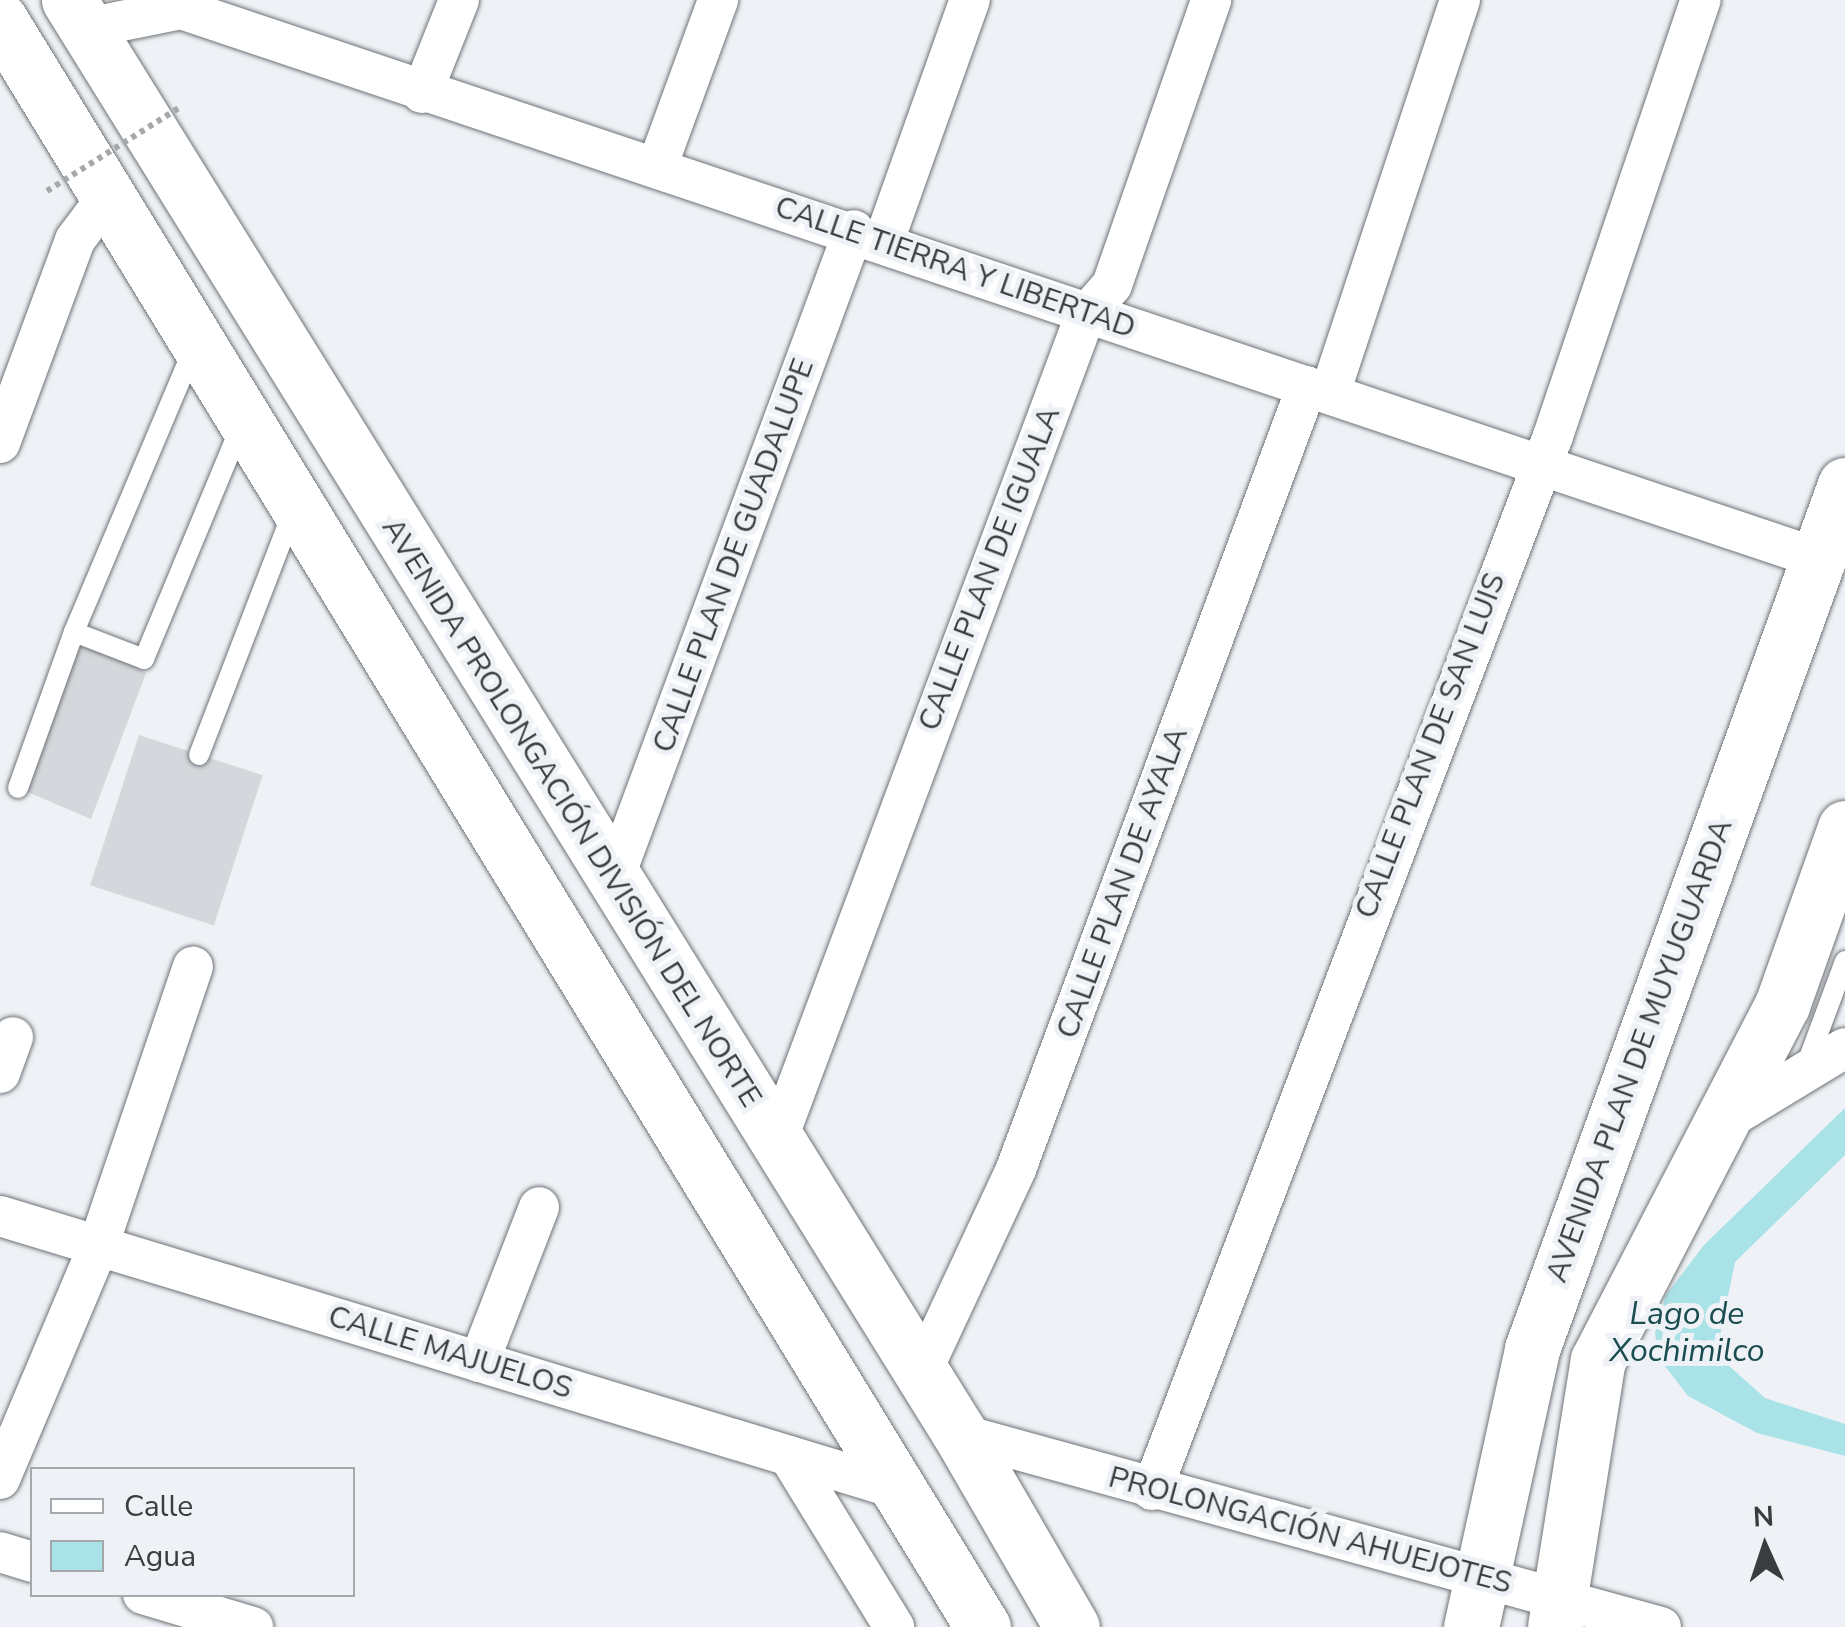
<!DOCTYPE html>
<html>
<head>
<meta charset="utf-8">
<style>
  body { margin:0 }
  #map { position:relative; width:1845px; height:1627px; overflow:hidden; background:#eef2f6; font-family:"Nunito Sans",sans-serif }
  div>[style] { position:absolute }
  .water>* { inset:0; background:#a9e2e7 }
  .building>* { inset:0; background:#d4d7db; transform-origin:0 0 }
  .roads { filter:drop-shadow(0 0 2px #6f7376) drop-shadow(0 0 2px #6f7376) }
  .lane>* { height:20px; margin:-10px; padding:0 10px; transform-origin:10px; border-radius:10px; background:#fff }
  .street>* { height:40px; margin:-20px; padding:0 20px; transform-origin:20px; border-radius:20px; background:#fff }
  .secondary>* { height:55px; margin:-27.5px; padding:0 27.5px; transform-origin:27.5px; border-radius:27.5px; background:#fff }
  .path-bridge>* { height:6px; margin-top:-3px; transform-origin:0; background:repeating-linear-gradient(90deg,#a5a8ab 0 5px,transparent 0 10px) }
  span { translate:-50% -50%; white-space:nowrap; text-align:center; line-height:1.15; -webkit-text-stroke:10px #eef2f6; paint-order:stroke }
  .street-label { font-size:30px; color:#3a3c3d }
  .water-label { font-size:32px; color:#1a4d50; font-style:italic }
  .legend { position:absolute; left:30px; top:1467px; width:325px; height:130px; box-sizing:border-box; background:#eef2f6; border:2px solid #a6a9ac; margin:0; padding:12px 18px; list-style:none; font-size:30px; color:#3a3c3d }
  .legend li { display:flex; align-items:center; gap:20px; height:50px }
  .legend b { width:50px; border:2px solid #a6a9ac }
  .north { position:absolute; left:1715px; top:1497px; width:100px; height:100px; -webkit-text-stroke:8px #eef2f6; paint-order:stroke; rotate:357deg; font-size:28px; font-weight:700; line-height:40px; text-align:center; color:#3a3c3d }
  .north::after { content:''; display:block; margin:auto; width:35px; height:45px; background:#3a3c3d; clip-path:polygon(50% 0,100% 100%,50% 72%,0 100%) }
</style>
</head>
<body>
<div id="map">
  <div class="water">
    <div style="clip-path:polygon(1845px 1108px,1845px 1155px,1735px 1262px,1720px 1335px,1728px 1365px,1765px 1398px,1845px 1424px,1845px 1456px,1757px 1433px,1688px 1396px,1658px 1357px,1655px 1333px,1666px 1295px,1704px 1245px)"></div>
  </div>
  <div class="building">
    <div style="clip-path:polygon(85px 636px,146px 673px,91px 819px,18px 788px)"></div>
    <div style="left:139px;top:735px;width:130px;height:158px;rotate:18deg"></div>
  </div>
  <div class="roads">
    <div class="lane">
      <div style="left:193px;top:350px;width:306px;rotate:112.9deg"></div>
      <div style="left:74px;top:632px;width:75px;rotate:21.1deg"></div>
      <div style="left:144px;top:659px;width:250px;rotate:-67.4deg"></div>
      <div style="left:199px;top:755px;width:258px;rotate:-68.9deg"></div>
      <div style="left:18px;top:788px;width:166px;rotate:-70.3deg"></div>
      <div style="left:1806px;top:1066px;width:112px;rotate:-69.6deg"></div>
    </div>
    <div class="street">
      <div style="left:87px;top:28px;width:96px;rotate:-11.4deg"></div>
      <div style="left:181px;top:9px;width:1729px;rotate:18.55deg"></div>
      <div style="left:422px;top:93px;width:100px;rotate:-68.3deg"></div>
      <div style="left:657px;top:167px;width:178px;rotate:-69.9deg"></div>
      <div style="left:884px;top:241px;width:256px;rotate:-70.4deg"></div>
      <div style="left:1330px;top:393px;width:414px;rotate:-71.7deg"></div>
      <div style="left:0;top:443px;width:216px;rotate:-69.7deg"></div>
      <div style="left:75px;top:240px;width:55px;rotate:-53.1deg"></div>
      <div style="left:613px;top:881px;width:694px;rotate:-69.69deg"></div>
      <div style="left:0;top:1073px;width:38px;rotate:-70deg"></div>
      <div style="left:1720px;top:1124px;width:146px;rotate:-31.3deg"></div>
      <div style="left:776px;top:1143px;width:883px;rotate:-69.51deg"></div>
      <div style="left:1085px;top:316px;width:41px;rotate:-48.9deg"></div>
      <div style="left:1112px;top:285px;width:302px;rotate:-70.8deg"></div>
      <div style="left:0;top:1216px;width:942px;rotate:16.91deg"></div>
      <div style="left:479px;top:1362px;width:166px;rotate:-68.8deg"></div>
      <div style="left:921px;top:1373px;width:225px;rotate:-65deg"></div>
      <div style="left:1016px;top:1169px;width:835px;rotate:-69.61deg"></div>
      <div style="left:960px;top:1434px;width:727px;rotate:15.39deg"></div>
      <div style="left:789px;top:1456px;width:201px;rotate:58.4deg"></div>
      <div style="left:0;top:1479px;width:252px;rotate:-67.1deg"></div>
      <div style="left:98px;top:1247px;width:296px;rotate:-71.3deg"></div>
      <div style="left:1152px;top:1490px;width:1128px;rotate:-69.17deg"></div>
      <div style="left:1553px;top:436px;width:460px;rotate:-71.3deg"></div>
      <div style="left:0;top:1552px;width:34px;rotate:17deg"></div>
      <div style="left:143px;top:1594px;width:115px;rotate:16.7deg"></div>
    </div>
    <div class="secondary">
      <div style="left:69px;top:0;width:1688px;rotate:58.15deg"></div>
      <div style="left:960px;top:1434px;width:223px;rotate:59.9deg"></div>
      <div style="left:0;top:20px;width:1884px;rotate:58.55deg"></div>
      <div style="left:1471px;top:1627px;width:285px;rotate:-77.6deg"></div>
      <div style="left:1532px;top:1349px;width:919px;rotate:-70.09deg"></div>
      <div style="left:1555px;top:1627px;width:270px;rotate:-80.9deg"></div>
      <div style="left:1598px;top:1360px;width:400px;rotate:-62.6deg"></div>
      <div style="left:1782px;top:1005px;width:188px;rotate:-70.4deg"></div>
    </div>
  </div>
  <div class="path-bridge">
    <div style="left:47px;top:191px;width:156px;rotate:-32.2deg"></div>
  </div>
  <div class="street-label">
    <span style="left:955px;top:268px;rotate:19deg">CALLE TIERRA Y LIBERTAD</span>
    <span style="left:734px;top:556px;rotate:-70deg">CALLE PLAN DE GUADALUPE</span>
    <span style="left:990px;top:569px;rotate:-69deg">CALLE PLAN DE IGUALA</span>
    <span style="left:1431px;top:746px;rotate:-69deg">CALLE PLAN DE SAN LUIS</span>
    <span style="left:571px;top:813px;rotate:58deg">AVENIDA PROLONGACIÓN DIVISIÓN DEL NORTE</span>
    <span style="left:1123px;top:883px;rotate:-70deg">CALLE PLAN DE AYALA</span>
    <span style="left:1640px;top:1051px;rotate:-70deg">AVENIDA PLAN DE MUYUGUARDA</span>
    <span style="left:450px;top:1353px;rotate:17deg">CALLE MAJUELOS</span>
    <span style="left:1310px;top:1531px;rotate:15deg">PROLONGACIÓN AHUEJOTES</span>
  </div>
  <div class="water-label">
    <span style="left:1687px;top:1333px">Lago de<br>Xochimilco</span>
  </div>
  <ul class="legend">
  <li><b style="height:12px;background:#fff"></b>Calle</li>
  <li><b style="height:28px;background:#a9e2e7"></b>Agua</li>
  </ul>
  <div class="north">N</div>
</div>
</body>
</html>
